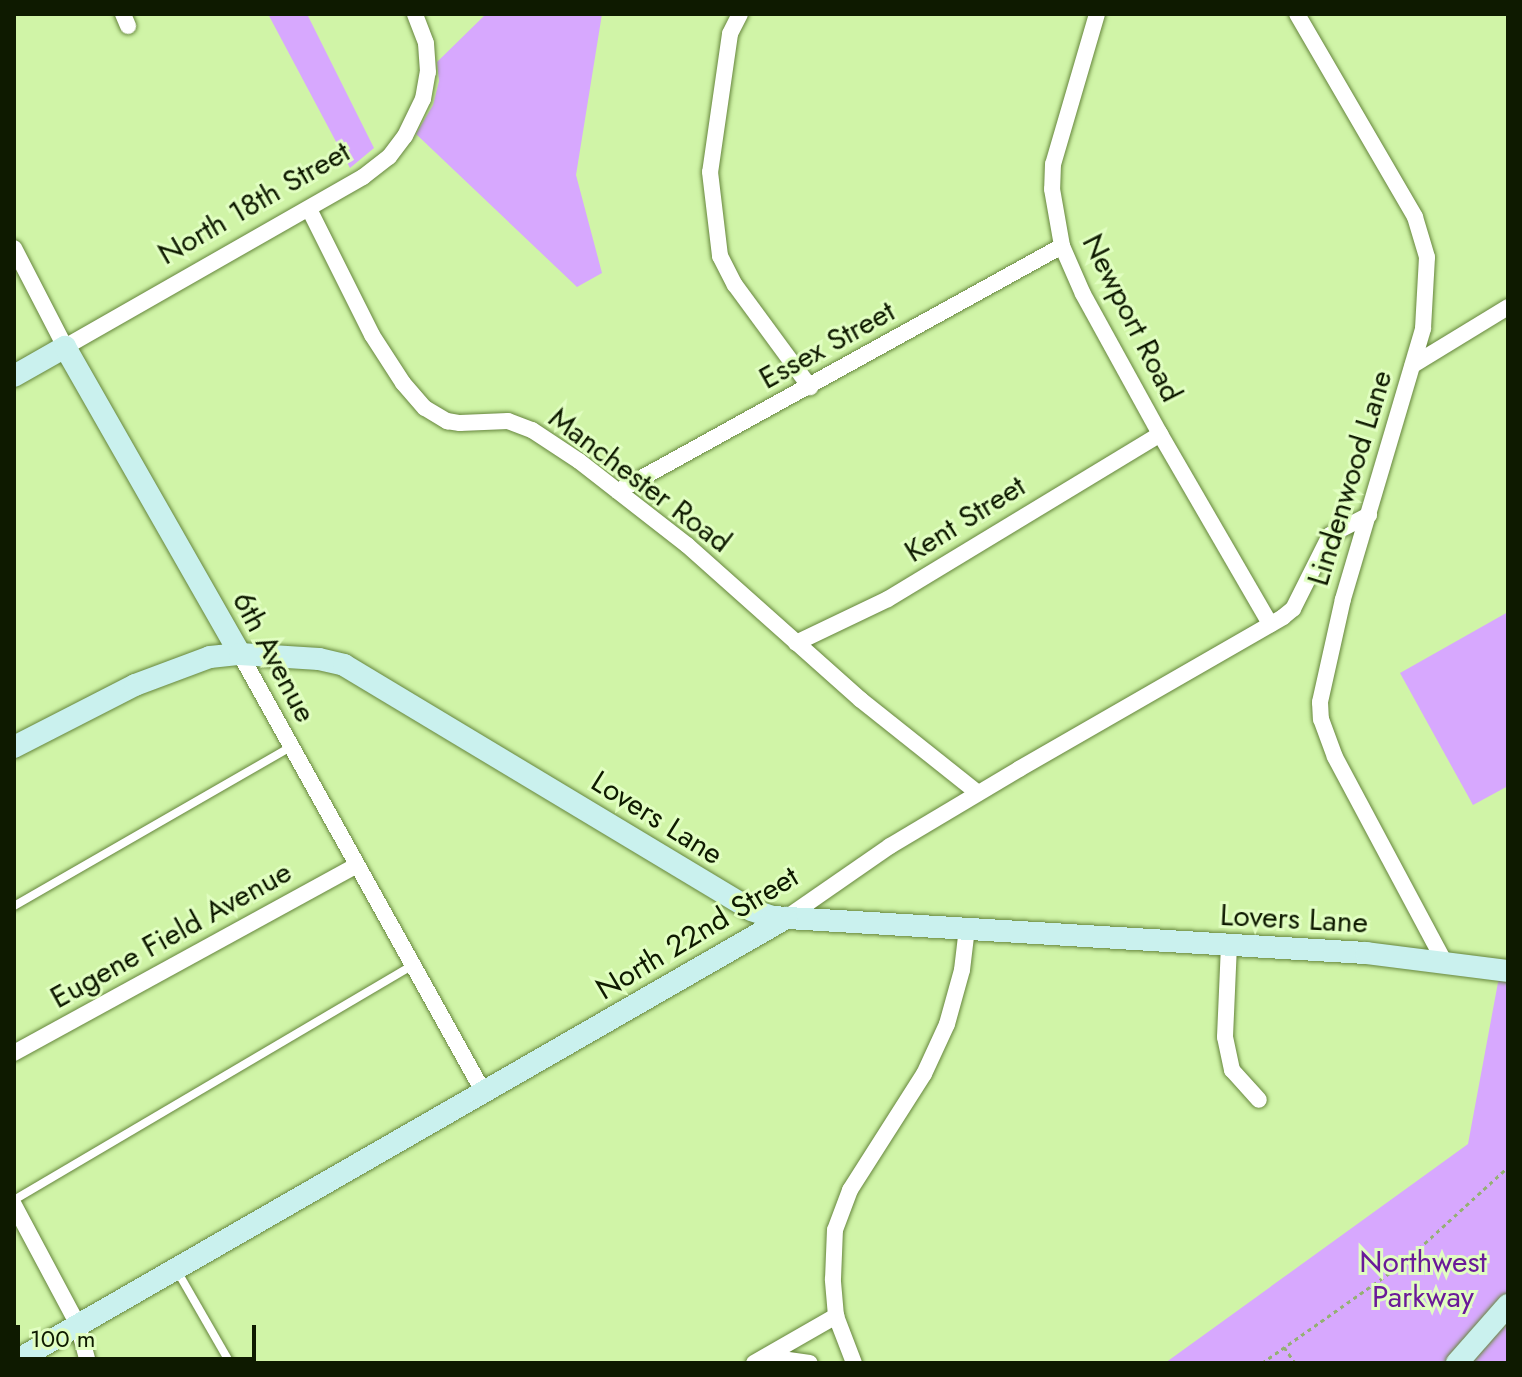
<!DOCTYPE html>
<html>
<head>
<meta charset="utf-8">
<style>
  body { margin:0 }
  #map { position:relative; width:1522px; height:1377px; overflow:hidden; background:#d0f4a7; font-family:Jost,sans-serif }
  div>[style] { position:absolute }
  .green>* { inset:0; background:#d7a8fe }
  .path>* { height:3px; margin-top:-1.5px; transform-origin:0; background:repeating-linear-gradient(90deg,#94b073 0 4px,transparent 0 8px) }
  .roads { filter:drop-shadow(0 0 2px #66863d) drop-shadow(0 0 2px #66863d) }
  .lane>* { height:8px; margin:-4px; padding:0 4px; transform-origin:4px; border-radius:4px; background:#fff }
  .street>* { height:16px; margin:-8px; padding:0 8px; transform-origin:8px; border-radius:8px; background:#fff }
  .secondary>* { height:22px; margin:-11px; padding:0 11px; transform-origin:11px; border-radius:11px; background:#caf1ee }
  span { translate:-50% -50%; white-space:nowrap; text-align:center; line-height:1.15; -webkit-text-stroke:6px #e1fec1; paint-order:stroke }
  .street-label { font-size:30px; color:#0e1a00 }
  .park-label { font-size:30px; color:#6a1a99 }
  .frame { position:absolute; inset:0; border:16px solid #0e1a00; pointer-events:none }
  .scale { position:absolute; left:16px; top:1325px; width:240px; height:36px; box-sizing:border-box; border:4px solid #0e1a00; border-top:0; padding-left:10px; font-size:24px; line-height:28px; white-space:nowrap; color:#0e1a00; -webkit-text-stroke:6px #e1fec1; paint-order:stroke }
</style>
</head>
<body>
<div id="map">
  <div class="green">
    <div style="clip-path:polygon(268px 14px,307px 14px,374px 148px,350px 168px)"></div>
    <div style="clip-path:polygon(486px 14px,602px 14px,576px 175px,602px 273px,577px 287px,416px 134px,433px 105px,439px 81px,437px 62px)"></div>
    <div style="clip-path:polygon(1508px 612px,1508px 786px,1473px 805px,1400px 673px)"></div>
    <div style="clip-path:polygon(1499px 977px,1508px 977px,1508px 1363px,1165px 1363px,1468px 1144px)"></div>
  </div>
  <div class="path">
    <div style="left:1284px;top:1347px;width:19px;rotate:55deg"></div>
    <div style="left:1262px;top:1363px;width:170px;rotate:-35.2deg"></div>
    <div style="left:1401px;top:1265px;width:145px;rotate:-42.5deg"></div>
  </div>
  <div class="roads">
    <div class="lane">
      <div style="left:14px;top:906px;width:317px;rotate:-29.9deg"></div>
      <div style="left:14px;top:1200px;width:462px;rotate:-30.5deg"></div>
      <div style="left:176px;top:1269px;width:108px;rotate:60.1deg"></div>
    </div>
    <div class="street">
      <div style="left:123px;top:14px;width:13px;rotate:67deg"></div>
      <div style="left:740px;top:14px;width:22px;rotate:117deg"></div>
      <div style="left:730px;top:34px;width:139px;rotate:98.2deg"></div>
      <div style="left:710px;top:172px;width:85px;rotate:83.2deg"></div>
      <div style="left:720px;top:256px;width:33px;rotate:63deg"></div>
      <div style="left:735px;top:285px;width:127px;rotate:53.7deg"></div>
      <div style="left:1097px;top:14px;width:156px;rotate:106.3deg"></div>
      <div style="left:1053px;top:164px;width:25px;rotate:92deg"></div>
      <div style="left:1052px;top:189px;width:58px;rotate:80deg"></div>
      <div style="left:1062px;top:246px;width:52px;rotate:66.4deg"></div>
      <div style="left:1083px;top:294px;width:160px;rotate:61.2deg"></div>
      <div style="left:1160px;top:434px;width:220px;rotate:59.9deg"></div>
      <div style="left:1297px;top:14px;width:235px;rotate:59.8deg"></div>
      <div style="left:1415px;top:217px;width:42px;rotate:73.3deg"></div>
      <div style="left:1427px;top:257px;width:72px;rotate:93.2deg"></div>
      <div style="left:1423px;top:329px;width:282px;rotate:106.5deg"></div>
      <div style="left:1343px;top:599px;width:106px;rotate:102.6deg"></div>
      <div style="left:1320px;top:702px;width:17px;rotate:87deg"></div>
      <div style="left:1321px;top:719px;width:40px;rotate:69.8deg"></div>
      <div style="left:1335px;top:757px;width:231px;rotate:61.9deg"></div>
      <div style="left:309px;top:209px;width:141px;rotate:63.4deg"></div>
      <div style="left:372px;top:335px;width:57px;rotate:57.1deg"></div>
      <div style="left:403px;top:383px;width:33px;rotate:49deg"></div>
      <div style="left:425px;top:408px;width:26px;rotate:31deg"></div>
      <div style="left:447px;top:421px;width:13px;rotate:9deg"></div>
      <div style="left:460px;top:423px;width:48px;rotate:-2.4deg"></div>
      <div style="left:508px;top:421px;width:26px;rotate:21deg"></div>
      <div style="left:532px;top:430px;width:56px;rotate:33.4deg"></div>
      <div style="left:579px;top:461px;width:137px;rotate:37.9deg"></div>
      <div style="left:687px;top:545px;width:233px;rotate:41.7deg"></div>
      <div style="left:861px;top:700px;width:149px;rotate:38.5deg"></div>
      <div style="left:14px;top:248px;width:111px;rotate:62.7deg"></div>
      <div style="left:65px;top:347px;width:343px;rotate:-29.7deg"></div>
      <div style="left:363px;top:177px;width:33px;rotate:-38deg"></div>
      <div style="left:389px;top:157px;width:26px;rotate:-53deg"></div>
      <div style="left:405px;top:136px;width:41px;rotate:-64.1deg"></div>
      <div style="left:423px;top:99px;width:27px;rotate:-80deg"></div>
      <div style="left:428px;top:72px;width:29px;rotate:-94deg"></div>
      <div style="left:426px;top:43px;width:31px;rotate:-111deg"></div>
      <div style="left:1413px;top:365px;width:111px;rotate:-31.4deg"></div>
      <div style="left:618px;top:491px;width:507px;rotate:-28.89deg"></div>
      <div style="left:796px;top:643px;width:102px;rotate:-25.6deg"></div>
      <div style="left:888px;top:599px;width:318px;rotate:-31.2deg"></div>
      <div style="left:240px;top:654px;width:502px;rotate:60.93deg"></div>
      <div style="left:786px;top:918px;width:126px;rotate:-34.7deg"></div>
      <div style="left:890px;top:846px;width:150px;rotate:-30.8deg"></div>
      <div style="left:1019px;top:769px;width:305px;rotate:-29.9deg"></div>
      <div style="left:1283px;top:617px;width:13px;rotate:-39deg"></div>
      <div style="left:1293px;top:609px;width:83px;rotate:-63.4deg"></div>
      <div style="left:1330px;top:535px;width:44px;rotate:-27.1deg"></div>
      <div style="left:1229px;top:945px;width:92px;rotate:92.5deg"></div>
      <div style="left:1225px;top:1037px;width:34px;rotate:78deg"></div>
      <div style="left:1232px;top:1070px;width:40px;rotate:48deg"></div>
      <div style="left:14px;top:1053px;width:389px;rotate:-28.7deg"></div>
      <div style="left:14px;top:1205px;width:136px;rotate:61.9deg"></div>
      <div style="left:78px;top:1325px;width:39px;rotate:75deg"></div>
      <div style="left:767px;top:1357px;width:43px;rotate:7.9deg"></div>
      <div style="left:754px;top:1363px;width:95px;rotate:-29.8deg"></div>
      <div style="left:854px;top:1363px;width:50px;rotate:-111deg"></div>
      <div style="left:836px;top:1316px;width:37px;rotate:-95deg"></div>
      <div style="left:833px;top:1279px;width:49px;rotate:-87.7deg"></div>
      <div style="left:835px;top:1230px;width:43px;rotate:-69.4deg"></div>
      <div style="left:850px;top:1190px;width:138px;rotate:-57.5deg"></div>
      <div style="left:924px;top:1074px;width:55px;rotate:-65.3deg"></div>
      <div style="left:947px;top:1024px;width:56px;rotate:-74.5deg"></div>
      <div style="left:962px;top:970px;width:42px;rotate:-83.2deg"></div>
    </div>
    <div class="secondary">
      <div style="left:14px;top:376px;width:59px;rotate:-29.6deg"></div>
      <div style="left:65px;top:347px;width:353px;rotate:60.3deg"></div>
      <div style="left:14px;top:747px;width:136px;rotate:-27.1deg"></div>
      <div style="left:135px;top:685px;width:80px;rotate:-20.5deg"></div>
      <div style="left:210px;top:657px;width:30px;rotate:-6deg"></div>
      <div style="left:240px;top:654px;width:79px;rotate:3.6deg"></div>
      <div style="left:319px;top:659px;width:26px;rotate:13deg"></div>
      <div style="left:344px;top:665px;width:475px;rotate:31deg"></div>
      <div style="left:751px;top:910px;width:22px;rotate:18deg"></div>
      <div style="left:772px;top:917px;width:595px;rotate:3.47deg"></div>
      <div style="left:1366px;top:953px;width:143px;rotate:7.2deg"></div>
      <div style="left:14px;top:1362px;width:891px;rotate:-29.9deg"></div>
      <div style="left:1457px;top:1363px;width:77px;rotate:-48.7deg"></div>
    </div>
  </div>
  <div class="street-label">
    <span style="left:254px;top:203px;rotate:-30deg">North 18th Street</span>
    <span style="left:1132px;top:318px;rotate:63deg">Newport Road</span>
    <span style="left:827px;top:345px;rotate:-29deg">Essex Street</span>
    <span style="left:1350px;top:478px;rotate:-73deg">Lindenwood Lane</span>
    <span style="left:640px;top:480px;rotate:37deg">Manchester Road</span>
    <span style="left:965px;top:519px;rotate:-32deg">Kent Street</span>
    <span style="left:274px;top:657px;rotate:62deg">6th Avenue</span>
    <span style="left:657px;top:818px;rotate:32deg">Lovers Lane</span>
    <span style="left:1294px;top:919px;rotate:3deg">Lovers Lane</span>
    <span style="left:697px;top:933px;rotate:-31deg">North 22nd Street</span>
    <span style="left:171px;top:935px;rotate:-29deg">Eugene Field Avenue</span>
  </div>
  <div class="park-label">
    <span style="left:1423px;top:1279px">Northwest<br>Parkway</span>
  </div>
  <div class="frame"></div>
  <div class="scale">100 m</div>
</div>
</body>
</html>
